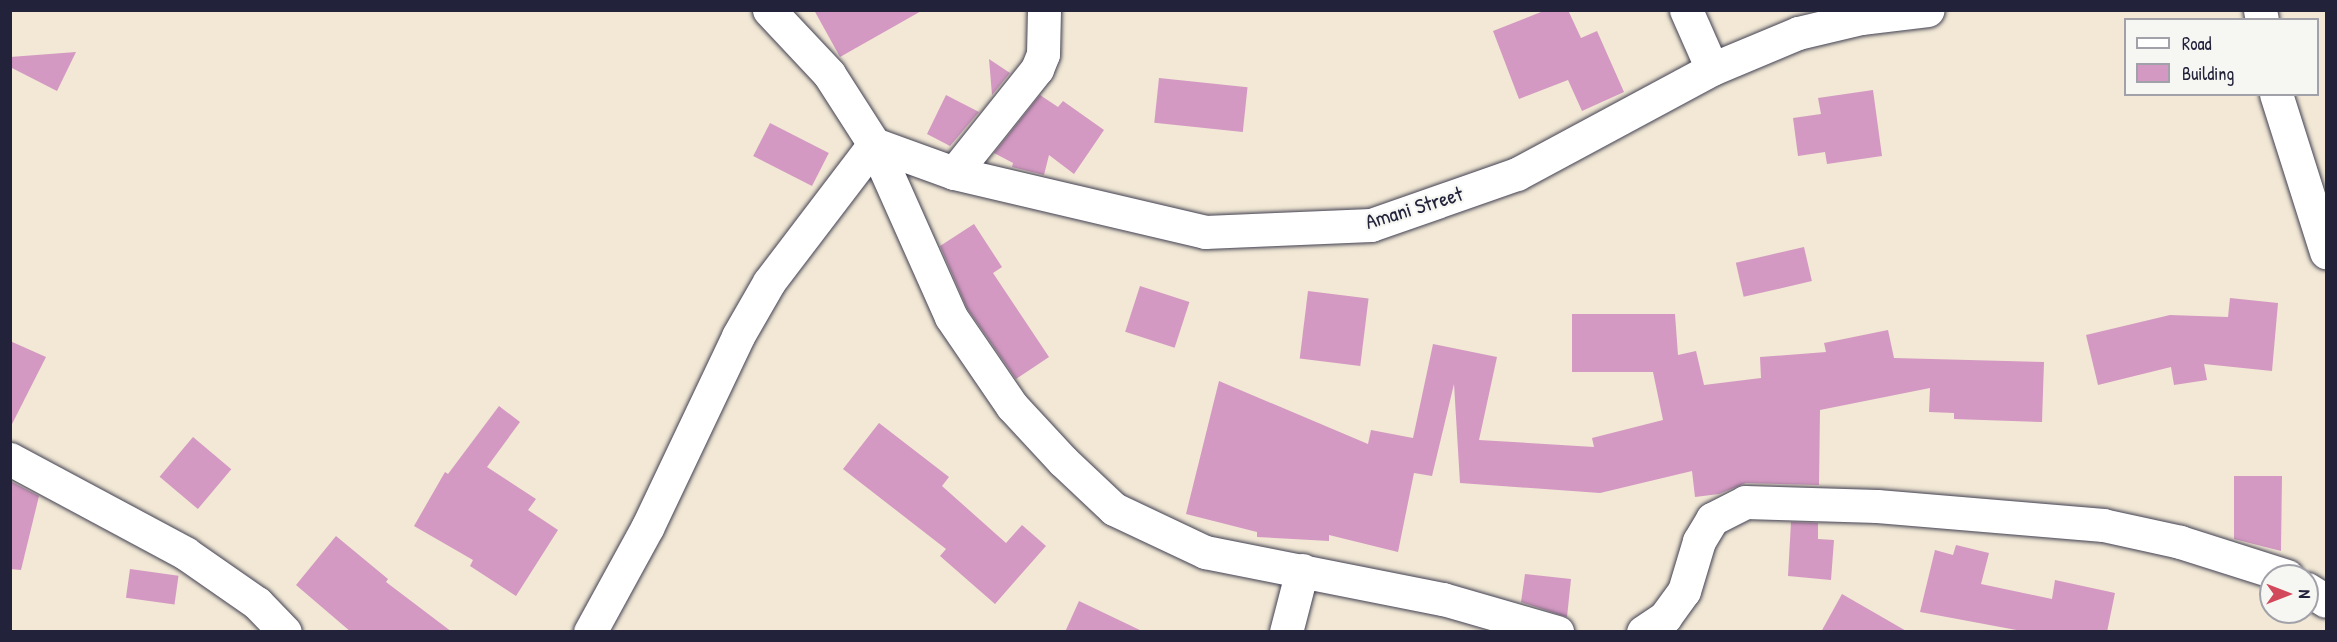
<!DOCTYPE html>
<html>
<head>
<meta charset="utf-8">
<style>
  body { margin:0 }
  #map { position:relative; width:2337px; height:642px; overflow:hidden; background:#f2e8d5; font-family:"Patrick Hand",sans-serif }
  div>[style] { position:absolute }
  .building>* { inset:0; background:#d399c2; transform-origin:0 0 }
  .roads { filter:drop-shadow(0 0 2px #414052) drop-shadow(0 0 2px #414052) }
  .minor>* { height:33px; margin:-16.5px; padding:0 16.5px; transform-origin:16.5px; border-radius:16.5px; background:#fff }
  span { translate:-50% -50%; white-space:nowrap; text-align:center; line-height:1.15; -webkit-text-stroke:4.5px #f6f6f2; paint-order:stroke }
  .street-label { font-size:21px; color:#22223b }
  .frame { position:absolute; inset:0; border:12px solid #22223b; pointer-events:none }
  .legend { position:absolute; left:2124px; top:18px; width:195px; height:78px; box-sizing:border-box; background:#f6f6f2; border:2px solid #a1a1a9; margin:0; padding:8px 10px; list-style:none; font-size:18px; color:#22223b }
  .legend li { display:flex; align-items:center; gap:12px; height:30px }
  .legend b { width:30px; border:2px solid #a1a1a9 }
  .north { position:absolute; left:2259px; top:564px; width:60px; height:60px; box-sizing:border-box; background:#f6f6f2; border:2px solid #a1a1a9; border-radius:50%; rotate:90deg; font-size:16px; font-weight:700; line-height:24px; text-align:center; color:#22223b }
  .north::after { content:''; display:block; margin:auto; width:21px; height:27px; background:#d1495b; clip-path:polygon(50% 0,100% 100%,50% 72%,0 100%) }
</style>
</head>
<body>
<div id="map">
  <div class="building">
    <div style="clip-path:polygon(814px 10px,923px 10px,840px 57px)"></div>
    <div style="clip-path:polygon(1546px 10px,1568px 10px,1581px 38px,1597px 31px,1624px 92px,1582px 111px,1568px 80px,1519px 99px,1493px 31px)"></div>
    <div style="clip-path:polygon(76px 52px,57px 91px,10px 67px,10px 57px)"></div>
    <div style="clip-path:polygon(989px 59px,1010px 73px,992px 95px)"></div>
    <div style="left:1159px;top:78px;width:89px;height:45px;rotate:6deg"></div>
    <div style="clip-path:polygon(1873px 90px,1882px 156px,1827px 164px,1825px 152px,1798px 156px,1793px 118px,1821px 114px,1818px 98px)"></div>
    <div style="clip-path:polygon(946px 95px,979px 112px,950px 146px,927px 134px)"></div>
    <div style="clip-path:polygon(1040px 95px,1058px 107px,1063px 101px,1104px 130px,1074px 174px,1049px 155px,1044px 175px,1012px 167px,1013px 163px,994px 153px)"></div>
    <div style="left:770px;top:123px;width:66px;height:37px;rotate:27deg"></div>
    <div style="clip-path:polygon(974px 224px,1002px 267px,993px 273px,1049px 357px,1016px 379px,967px 308px,940px 246px)"></div>
    <div style="left:1804px;top:247px;width:35px;height:70px;rotate:77deg"></div>
    <div style="left:1140px;top:286px;width:52px;height:48px;rotate:18deg"></div>
    <div style="left:1308px;top:291px;width:61px;height:68px;rotate:7deg"></div>
    <div style="clip-path:polygon(2230px 298px,2278px 303px,2272px 371px,2204px 364px,2207px 380px,2174px 385px,2171px 367px,2098px 385px,2086px 335px,2170px 315px,2228px 317px)"></div>
    <div style="clip-path:polygon(1572px 314px,1675px 314px,1678px 355px,1696px 351px,1704px 385px,1761px 378px,1760px 357px,1826px 352px,1824px 343px,1888px 330px,1894px 358px,2044px 362px,2042px 422px,1954px 419px,1954px 413px,1929px 412px,1930px 388px,1820px 410px,1819px 485px,1746px 483px,1719px 494px,1695px 497px,1692px 471px,1600px 493px,1460px 483px,1454px 384px,1432px 476px,1414px 473px,1398px 552px,1329px 535px,1329px 541px,1257px 537px,1257px 532px,1186px 514px,1219px 381px,1368px 444px,1371px 430px,1413px 438px,1433px 344px,1497px 357px,1479px 440px,1594px 447px,1592px 438px,1663px 420px,1653px 372px,1572px 372px)"></div>
    <div style="clip-path:polygon(10px 341px,46px 357px,10px 428px)"></div>
    <div style="clip-path:polygon(499px 406px,520px 422px,487px 467px,536px 499px,528px 510px,558px 530px,516px 596px,470px 566px,473px 560px,414px 526px,445px 472px,448px 474px)"></div>
    <div style="clip-path:polygon(879px 423px,949px 477px,942px 486px,1006px 543px,1022px 525px,1046px 546px,995px 604px,940px 556px,946px 549px,843px 469px)"></div>
    <div style="left:193px;top:437px;width:50px;height:52px;rotate:40deg"></div>
    <div style="clip-path:polygon(2234px 476px,2282px 476px,2281px 551px,2234px 539px)"></div>
    <div style="clip-path:polygon(10px 481px,39px 496px,21px 570px,10px 569px)"></div>
    <div style="clip-path:polygon(1791px 522px,1818px 523px,1818px 539px,1834px 540px,1831px 580px,1788px 576px)"></div>
    <div style="clip-path:polygon(336px 536px,388px 579px,386px 582px,452px 632px,351px 632px,296px 585px)"></div>
    <div style="clip-path:polygon(1956px 545px,1989px 553px,1981px 584px,2052px 599px,2055px 580px,2115px 593px,2107px 632px,2027px 632px,1920px 612px,1935px 550px,1953px 555px)"></div>
    <div style="left:130px;top:569px;width:49px;height:29px;rotate:8deg"></div>
    <div style="clip-path:polygon(1525px 574px,1571px 579px,1567px 617px,1521px 602px)"></div>
    <div style="clip-path:polygon(1842px 594px,1908px 632px,1821px 632px)"></div>
    <div style="clip-path:polygon(1079px 601px,1144px 632px,1065px 632px)"></div>
  </div>
  <div class="roads">
    <div class="minor">
      <div style="left:769px;top:10px;width:88px;rotate:46.8deg"></div>
      <div style="left:829px;top:74px;width:83px;rotate:57.3deg"></div>
      <div style="left:874px;top:144px;width:189px;rotate:66deg"></div>
      <div style="left:951px;top:317px;width:108px;rotate:55.6deg"></div>
      <div style="left:1012px;top:406px;width:75px;rotate:47.2deg"></div>
      <div style="left:1063px;top:461px;width:70px;rotate:43.3deg"></div>
      <div style="left:1114px;top:509px;width:101px;rotate:25.3deg"></div>
      <div style="left:1205px;top:552px;width:243px;rotate:11.2deg"></div>
      <div style="left:1443px;top:599px;width:119px;rotate:16.1deg"></div>
      <div style="left:1686px;top:10px;width:64px;rotate:66.2deg"></div>
      <div style="left:2260px;top:10px;width:10px;rotate:79deg"></div>
      <div style="left:2276px;top:94px;width:166px;rotate:72.4deg"></div>
      <div style="left:874px;top:144px;width:85px;rotate:19.9deg"></div>
      <div style="left:954px;top:173px;width:258px;rotate:13.2deg"></div>
      <div style="left:1205px;top:232px;width:166px;rotate:-2.4deg"></div>
      <div style="left:1371px;top:225px;width:155px;rotate:-19.3deg"></div>
      <div style="left:1517px;top:174px;width:221px;rotate:-28.3deg"></div>
      <div style="left:1712px;top:69px;width:93px;rotate:-22.7deg"></div>
      <div style="left:1798px;top:33px;width:65px;rotate:-13.4deg"></div>
      <div style="left:1861px;top:18px;width:67px;rotate:-6.8deg"></div>
      <div style="left:954px;top:173px;width:133px;rotate:-51.4deg"></div>
      <div style="left:1037px;top:69px;width:16px;rotate:-68deg"></div>
      <div style="left:1043px;top:54px;width:44px;rotate:-88.7deg"></div>
      <div style="left:10px;top:459px;width:199px;rotate:28.2deg"></div>
      <div style="left:185px;top:553px;width:88px;rotate:34.8deg"></div>
      <div style="left:257px;top:603px;width:40px;rotate:46deg"></div>
      <div style="left:2307px;top:589px;width:22px;rotate:32deg"></div>
      <div style="left:590px;top:632px;width:119px;rotate:-61.3deg"></div>
      <div style="left:647px;top:528px;width:212px;rotate:-64.6deg"></div>
      <div style="left:738px;top:336px;width:62px;rotate:-60.1deg"></div>
      <div style="left:769px;top:282px;width:173px;rotate:-52.7deg"></div>
      <div style="left:1286px;top:632px;width:64px;rotate:-75.5deg"></div>
      <div style="left:1643px;top:632px;width:27px;rotate:-34deg"></div>
      <div style="left:1665px;top:617px;width:32px;rotate:-54deg"></div>
      <div style="left:1684px;top:591px;width:52px;rotate:-73.3deg"></div>
      <div style="left:1699px;top:541px;width:26px;rotate:-59deg"></div>
      <div style="left:1712px;top:519px;width:37px;rotate:-27deg"></div>
      <div style="left:1745px;top:502px;width:132px;rotate:1.7deg"></div>
      <div style="left:1877px;top:506px;width:227px;rotate:4.8deg"></div>
      <div style="left:2103px;top:525px;width:79px;rotate:12.4deg"></div>
      <div style="left:2180px;top:542px;width:112px;rotate:17.6deg"></div>
    </div>
  </div>
  <div class="street-label">
    <span style="left:1414px;top:208px;rotate:-17deg">Amani Street</span>
  </div>
  <div class="frame"></div>
  <ul class="legend">
  <li><b style="height:8px;background:#fff"></b>Road</li>
  <li><b style="height:16px;background:#d399c2"></b>Building</li>
  </ul>
  <div class="north">N</div>
</div>
</body>
</html>
